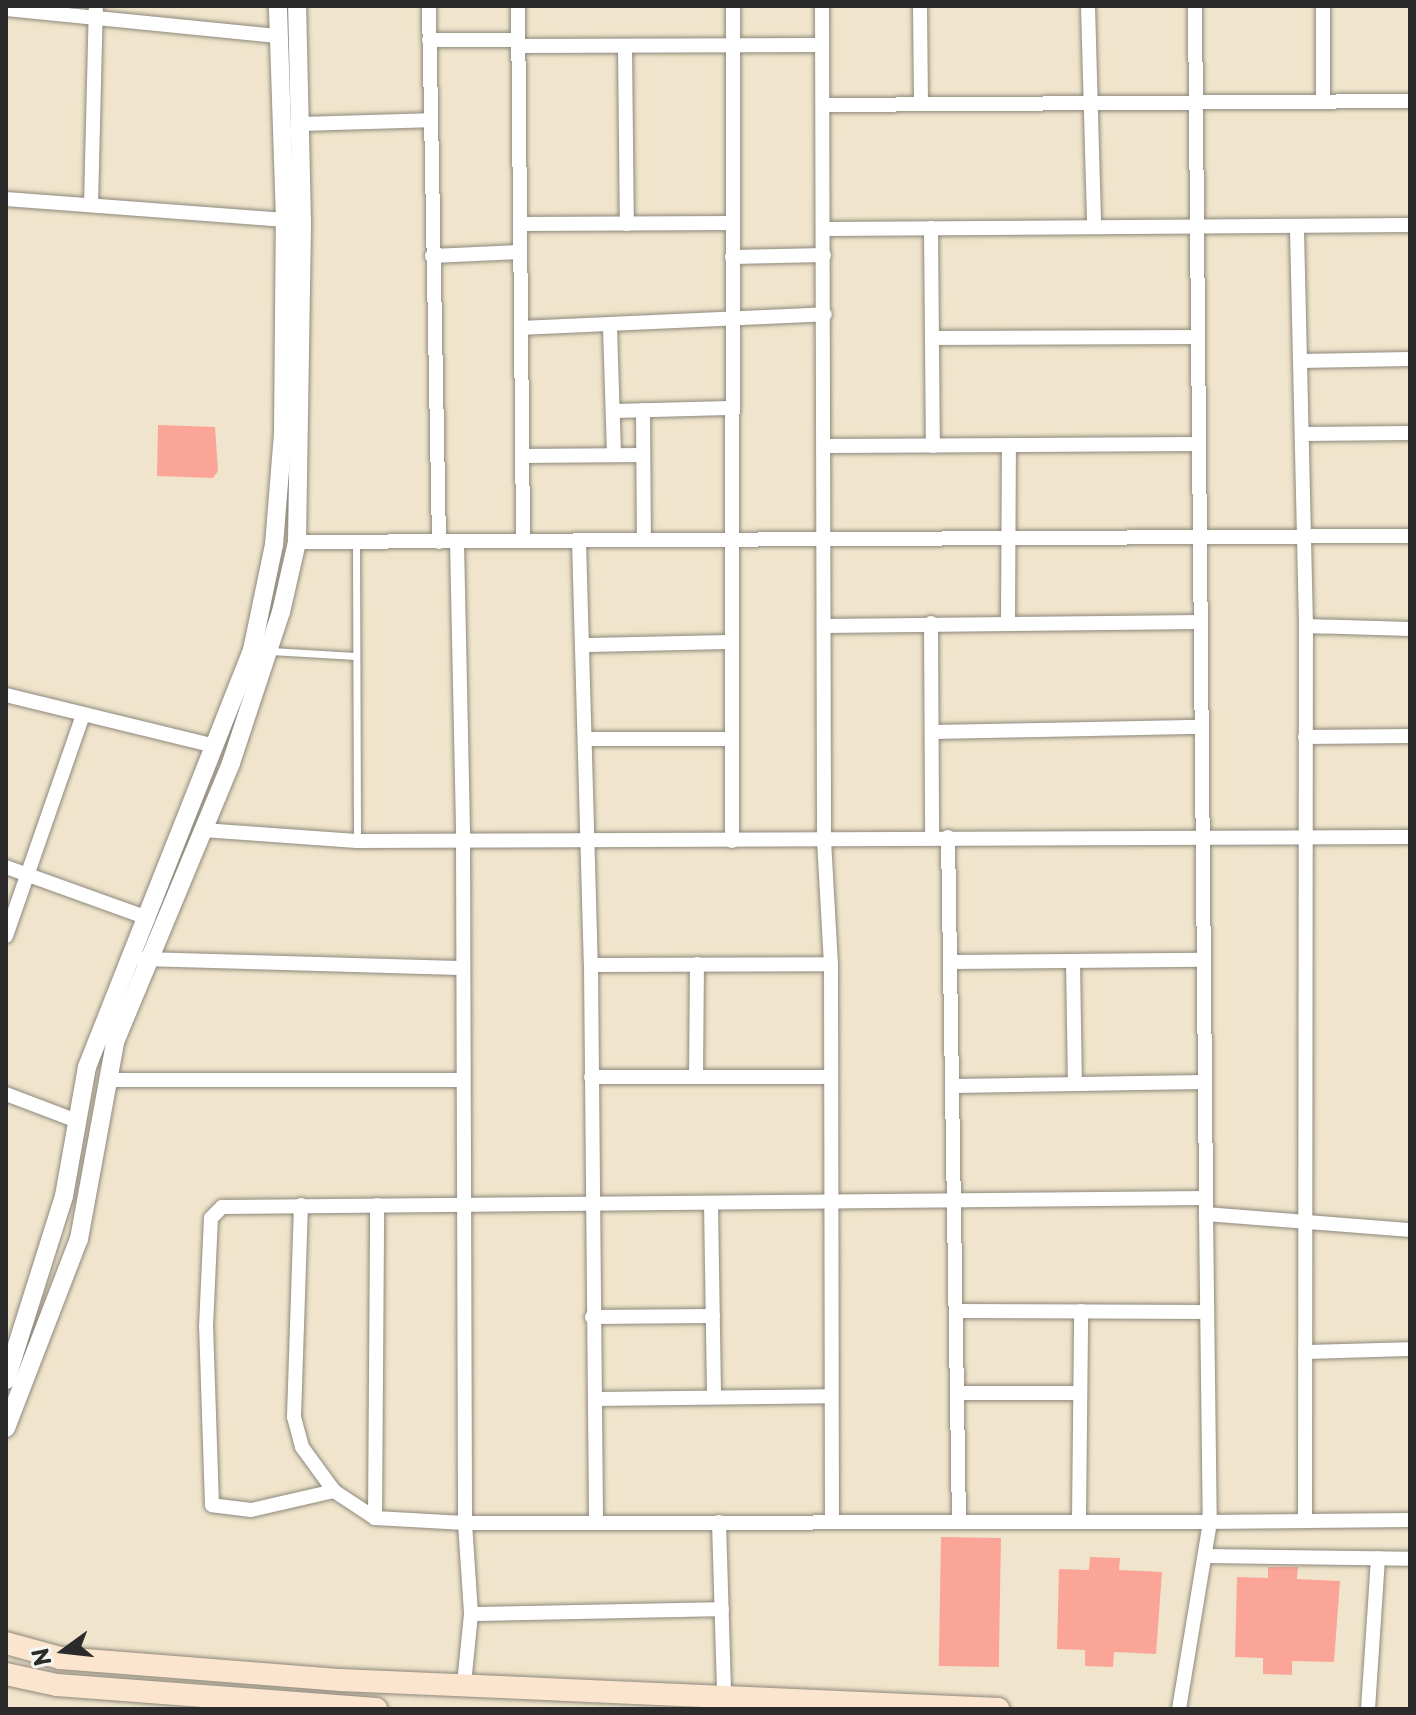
<!DOCTYPE html>
<html>
<head>
<meta charset="utf-8">
<style>
  body { margin:0 }
  #map { position:relative; width:1416px; height:1715px; overflow:hidden; background:#f0e5cc; font-family:"Playpen Sans",sans-serif }
  div>[style] { position:absolute }
  .building>* { inset:0; background:#fba498; transform-origin:0 0 }
  .roads { filter:drop-shadow(0 0 2px #8e887c) drop-shadow(0 0 2px #8e887c) }
  .service>* { height:7px; margin:-3.5px; padding:0 3.5px; transform-origin:3.5px; border-radius:3.5px; background:#fff }
  .minor>* { height:14px; margin:-7px; padding:0 7px; transform-origin:7px; border-radius:7px; background:#fff }
  .tertiary>* { height:18px; margin:-9px; padding:0 9px; transform-origin:9px; border-radius:9px; background:#fff }
  .secondary>* { height:22px; margin:-11px; padding:0 11px; transform-origin:11px; border-radius:11px; background:#fbe5cf }
  span { translate:-50% -50%; white-space:nowrap; text-align:center; line-height:1.15; -webkit-text-stroke:8px #f6f6f2; paint-order:stroke }
  .frame { position:absolute; inset:0; border:8px solid #2b2b2b; pointer-events:none }
  .north { position:absolute; left:24px; top:1611px; width:80px; height:80px; -webkit-text-stroke:6px #f6f6f2; paint-order:stroke; rotate:255deg; font-size:22px; font-weight:700; line-height:32px; text-align:center; color:#2b2b2b }
  .north::after { content:''; display:block; margin:auto; width:28px; height:36px; background:#2b2b2b; clip-path:polygon(50% 0,100% 100%,50% 72%,0 100%) }
</style>
</head>
<body>
<div id="map">
  <div class="building">
    <div style="clip-path:polygon(158px 425px,215px 427px,218px 471px,213px 478px,157px 476px)"></div>
    <div style="left:941px;top:1537px;width:60px;height:129px;rotate:1deg"></div>
    <div style="clip-path:polygon(1090px 1557px,1120px 1558px,1119px 1570px,1162px 1572px,1156px 1654px,1114px 1652px,1113px 1667px,1085px 1666px,1085px 1650px,1057px 1649px,1059px 1569px,1089px 1570px)"></div>
    <div style="clip-path:polygon(1268px 1567px,1298px 1567px,1297px 1579px,1340px 1581px,1334px 1662px,1292px 1661px,1292px 1675px,1263px 1674px,1263px 1658px,1235px 1657px,1237px 1577px,1268px 1578px)"></div>
  </div>
  <div class="roads">
    <div class="service">
      <div style="left:356px;top:545px;width:296px;rotate:89.8deg"></div>
      <div style="left:270px;top:651px;width:86px;rotate:3.3deg"></div>
    </div>
    <div class="minor">
      <div style="left:429px;top:6px;width:536px;rotate:88.93deg"></div>
      <div style="left:518px;top:6px;width:535px;rotate:89.46deg"></div>
      <div style="left:822px;top:6px;width:834px;rotate:89.86deg"></div>
      <div style="left:824px;top:840px;width:124px;rotate:86.8deg"></div>
      <div style="left:831px;top:964px;width:558px;rotate:89.9deg"></div>
      <div style="left:920px;top:6px;width:98px;rotate:89.4deg"></div>
      <div style="left:1088px;top:6px;width:221px;rotate:88.4deg"></div>
      <div style="left:1195px;top:6px;width:1192px;rotate:89.47deg"></div>
      <div style="left:1323px;top:6px;width:96px;rotate:90deg"></div>
      <div style="left:6px;top:9px;width:273px;rotate:5.7deg"></div>
      <div style="left:429px;top:40px;width:89px"></div>
      <div style="left:518px;top:46px;width:304px;rotate:-0.2deg"></div>
      <div style="left:625px;top:46px;width:178px;rotate:89.4deg"></div>
      <div style="left:823px;top:105px;width:587px;rotate:-0.39deg"></div>
      <div style="left:299px;top:124px;width:131px;rotate:-1.7deg"></div>
      <div style="left:6px;top:199px;width:280px;rotate:4.3deg"></div>
      <div style="left:91px;top:205px;width:199px;rotate:-88.6deg"></div>
      <div style="left:520px;top:224px;width:213px;rotate:-0.3deg"></div>
      <div style="left:931px;top:228px;width:218px;rotate:89.5deg"></div>
      <div style="left:824px;top:229px;width:586px;rotate:-0.39deg"></div>
      <div style="left:432px;top:256px;width:88px;rotate:-2.6deg"></div>
      <div style="left:732px;top:257px;width:92px;rotate:-1.2deg"></div>
      <div style="left:610px;top:327px;width:128px;rotate:88.2deg"></div>
      <div style="left:521px;top:328px;width:304px;rotate:-2.6deg"></div>
      <div style="left:932px;top:338px;width:266px;rotate:-0.2deg"></div>
      <div style="left:1300px;top:361px;width:110px;rotate:-1deg"></div>
      <div style="left:643px;top:410px;width:130px;rotate:89.6deg"></div>
      <div style="left:613px;top:411px;width:118px;rotate:-1.5deg"></div>
      <div style="left:1302px;top:434px;width:108px;rotate:-0.5deg"></div>
      <div style="left:826px;top:446px;width:373px;rotate:-0.3deg"></div>
      <div style="left:522px;top:456px;width:121px;rotate:-0.5deg"></div>
      <div style="left:579px;top:541px;width:424px;rotate:88.4deg"></div>
      <div style="left:591px;top:965px;width:556px;rotate:89.48deg"></div>
      <div style="left:297px;top:542px;width:1113px;rotate:-0.31deg"></div>
      <div style="left:457px;top:542px;width:296px;rotate:88.8deg"></div>
      <div style="left:463px;top:838px;width:685px;rotate:89.83deg"></div>
      <div style="left:465px;top:1523px;width:745px;rotate:-0.08deg"></div>
      <div style="left:1210px;top:1522px;width:190px;rotate:99.4deg"></div>
      <div style="left:931px;top:623px;width:215px;rotate:89.7deg"></div>
      <div style="left:1008px;top:623px;width:178px;rotate:-89.7deg"></div>
      <div style="left:824px;top:626px;width:377px;rotate:-0.6deg"></div>
      <div style="left:1306px;top:626px;width:104px;rotate:1.7deg"></div>
      <div style="left:585px;top:645px;width:147px;rotate:-1.2deg"></div>
      <div style="left:6px;top:695px;width:215px;rotate:13.7deg"></div>
      <div style="left:932px;top:732px;width:270px;rotate:-1.1deg"></div>
      <div style="left:1305px;top:737px;width:105px;rotate:-0.5deg"></div>
      <div style="left:587px;top:739px;width:145px"></div>
      <div style="left:203px;top:830px;width:154px;rotate:4.1deg"></div>
      <div style="left:357px;top:841px;width:1053px;rotate:-0.22deg"></div>
      <div style="left:948px;top:837px;width:685px;rotate:89.08deg"></div>
      <div style="left:732px;top:841px;width:835px;rotate:-89.93deg"></div>
      <div style="left:6px;top:867px;width:151px;rotate:19.8deg"></div>
      <div style="left:6px;top:936px;width:234px;rotate:-70.8deg"></div>
      <div style="left:141px;top:959px;width:320px;rotate:1.6deg"></div>
      <div style="left:1073px;top:961px;width:123px;rotate:89.1deg"></div>
      <div style="left:952px;top:962px;width:252px;rotate:-0.5deg"></div>
      <div style="left:591px;top:965px;width:240px;rotate:-0.2deg"></div>
      <div style="left:591px;top:1077px;width:237px"></div>
      <div style="left:696px;top:1077px;width:113px;rotate:-89.5deg"></div>
      <div style="left:109px;top:1080px;width:353px"></div>
      <div style="left:954px;top:1086px;width:251px;rotate:-0.9deg"></div>
      <div style="left:6px;top:1094px;width:76px;rotate:20.8deg"></div>
      <div style="left:711px;top:1203px;width:194px;rotate:89.1deg"></div>
      <div style="left:301px;top:1205px;width:212px;rotate:91.9deg"></div>
      <div style="left:294px;top:1417px;width:31px;rotate:75deg"></div>
      <div style="left:302px;top:1447px;width:54px;rotate:54deg"></div>
      <div style="left:334px;top:1491px;width:49px;rotate:33.4deg"></div>
      <div style="left:375px;top:1518px;width:90px;rotate:3.2deg"></div>
      <div style="left:465px;top:1523px;width:91px;rotate:86.2deg"></div>
      <div style="left:471px;top:1614px;width:70px;rotate:95.7deg"></div>
      <div style="left:1206px;top:1214px;width:308px;rotate:89.3deg"></div>
      <div style="left:1210px;top:1522px;width:95px;rotate:-0.6deg"></div>
      <div style="left:1305px;top:1521px;width:895px;rotate:-89.94deg"></div>
      <div style="left:1306px;top:626px;width:400px;rotate:-91.3deg"></div>
      <div style="left:956px;top:1311px;width:251px;rotate:0.2deg"></div>
      <div style="left:592px;top:1317px;width:121px;rotate:-0.5deg"></div>
      <div style="left:1305px;top:1352px;width:105px;rotate:-1.6deg"></div>
      <div style="left:957px;top:1393px;width:123px"></div>
      <div style="left:595px;top:1399px;width:235px;rotate:-0.7deg"></div>
      <div style="left:334px;top:1491px;width:85px;rotate:167.1deg"></div>
      <div style="left:251px;top:1510px;width:39px;rotate:-173deg"></div>
      <div style="left:212px;top:1505px;width:178px;rotate:-91.9deg"></div>
      <div style="left:206px;top:1327px;width:109px;rotate:-87.4deg"></div>
      <div style="left:211px;top:1218px;width:16px;rotate:-45deg"></div>
      <div style="left:222px;top:1207px;width:984px;rotate:-0.52deg"></div>
      <div style="left:1206px;top:1198px;width:16px;rotate:90deg"></div>
      <div style="left:1206px;top:1214px;width:205px;rotate:4.5deg"></div>
      <div style="left:375px;top:1518px;width:313px;rotate:-89.6deg"></div>
      <div style="left:1079px;top:1519px;width:208px;rotate:-89.4deg"></div>
      <div style="left:1305px;top:1521px;width:105px;rotate:-0.5deg"></div>
      <div style="left:719px;top:1522px;width:172px;rotate:88.3deg"></div>
      <div style="left:1205px;top:1556px;width:205px;rotate:0.8deg"></div>
      <div style="left:471px;top:1614px;width:251px;rotate:-1.1deg"></div>
      <div style="left:1368px;top:1709px;width:151px;rotate:-86.2deg"></div>
    </div>
    <div class="tertiary">
      <div style="left:6px;top:1380px;width:193px;rotate:-72.5deg"></div>
      <div style="left:64px;top:1196px;width:131px;rotate:-79.9deg"></div>
      <div style="left:87px;top:1067px;width:448px;rotate:-68.4deg"></div>
      <div style="left:252px;top:650px;width:107px;rotate:-78.2deg"></div>
      <div style="left:274px;top:545px;width:112px;rotate:-85.4deg"></div>
      <div style="left:283px;top:433px;width:213px;rotate:-89.5deg"></div>
      <div style="left:285px;top:220px;width:214px;rotate:-91.9deg"></div>
      <div style="left:6px;top:1428px;width:203px;rotate:-68.9deg"></div>
      <div style="left:79px;top:1239px;width:200px;rotate:-79.6deg"></div>
      <div style="left:115px;top:1042px;width:302px;rotate:-67.4deg"></div>
      <div style="left:231px;top:763px;width:159px;rotate:-71.7deg"></div>
      <div style="left:281px;top:612px;width:72px;rotate:-77.1deg"></div>
      <div style="left:297px;top:542px;width:320px;rotate:-89.1deg"></div>
      <div style="left:302px;top:222px;width:216px;rotate:-91.3deg"></div>
    </div>
    <div class="secondary">
      <div style="left:6px;top:1643px;width:56px;rotate:15.5deg"></div>
      <div style="left:60px;top:1658px;width:282px;rotate:4.5deg"></div>
      <div style="left:341px;top:1680px;width:658px;rotate:2.53deg"></div>
      <div style="left:6px;top:1674px;width:52px;rotate:12.2deg"></div>
      <div style="left:57px;top:1685px;width:320px;rotate:4.3deg"></div>
    </div>
  </div>
  <div class="frame"></div>
  <div class="north">N</div>
</div>
</body>
</html>
